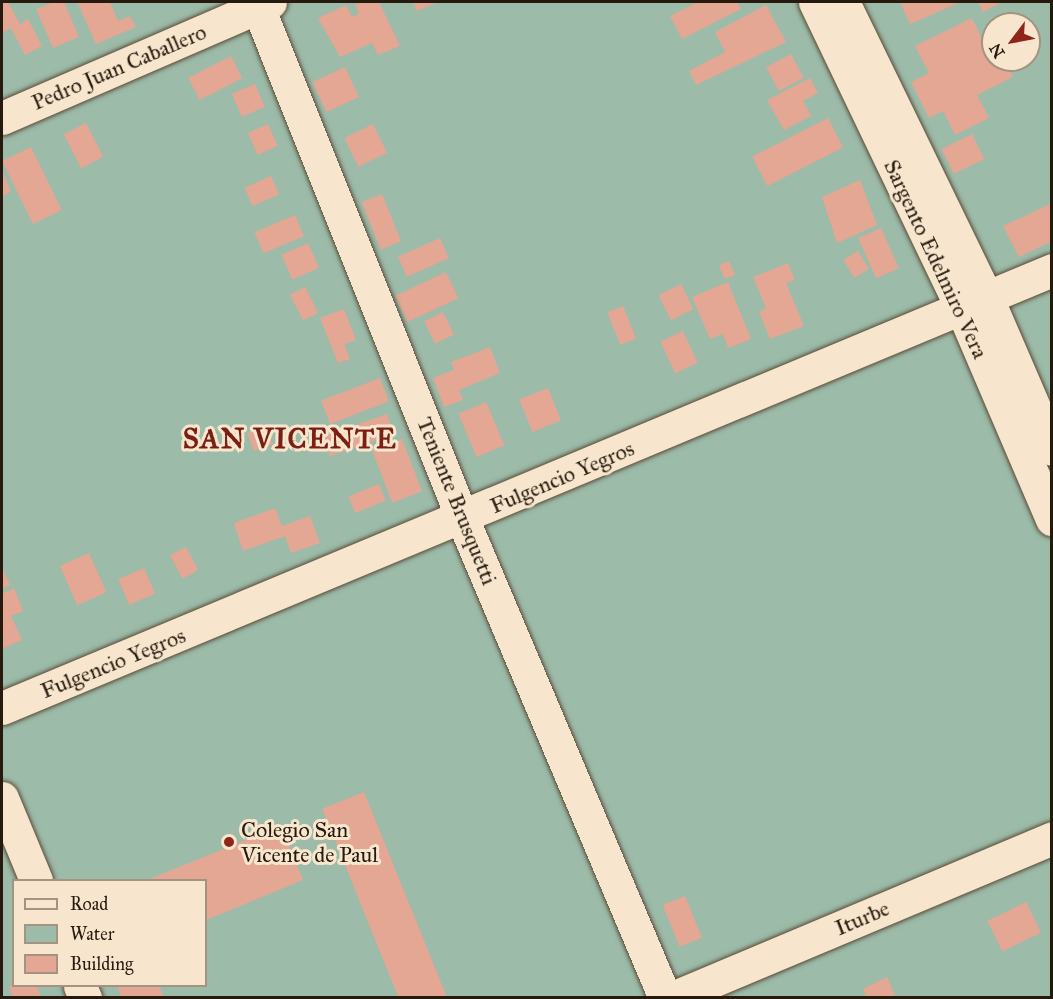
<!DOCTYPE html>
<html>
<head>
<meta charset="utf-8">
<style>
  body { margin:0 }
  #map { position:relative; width:1053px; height:999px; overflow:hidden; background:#f3d9b2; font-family:"IM FELL Great Primer",serif }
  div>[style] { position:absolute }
  .water>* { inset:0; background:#9cbba8 }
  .building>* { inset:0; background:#e4a794; transform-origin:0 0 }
  .roads { filter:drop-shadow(0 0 2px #594a38) drop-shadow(0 0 2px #594a38) }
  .minor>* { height:33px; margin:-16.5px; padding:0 16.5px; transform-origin:16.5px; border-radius:16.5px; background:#f7e6cd }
  .dots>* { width:16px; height:16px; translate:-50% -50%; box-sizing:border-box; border:3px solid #f7e6cd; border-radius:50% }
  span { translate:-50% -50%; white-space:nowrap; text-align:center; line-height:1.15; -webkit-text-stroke:6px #f7e6cd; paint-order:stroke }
  .street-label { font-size:22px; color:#261a0f }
  .poi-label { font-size:22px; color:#261a0f }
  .left { translate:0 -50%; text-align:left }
  .district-label { font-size:28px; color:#7a1f14; font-weight:700; letter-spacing:1.5px }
  .frame { position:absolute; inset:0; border:3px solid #261a0f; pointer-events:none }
  .legend { position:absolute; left:12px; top:879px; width:195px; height:108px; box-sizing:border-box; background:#f7e6cd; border:2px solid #a39481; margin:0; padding:8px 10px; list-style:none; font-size:18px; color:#261a0f }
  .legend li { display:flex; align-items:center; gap:12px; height:30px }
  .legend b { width:30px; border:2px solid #a39481 }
  .north { position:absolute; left:981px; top:12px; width:60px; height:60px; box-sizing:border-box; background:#f7e6cd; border:2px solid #a39481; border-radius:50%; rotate:238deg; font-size:16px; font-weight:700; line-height:24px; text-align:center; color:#261a0f }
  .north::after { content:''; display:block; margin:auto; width:21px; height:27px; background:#8f2418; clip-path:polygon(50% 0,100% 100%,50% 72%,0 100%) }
</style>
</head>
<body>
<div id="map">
  <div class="water">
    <div style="clip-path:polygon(evenodd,2px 2px,1051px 2px,1051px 997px,2px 997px,2px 2px,993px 24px,1029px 24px,1029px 60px,993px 60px,993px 24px,2px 2px,14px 880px,206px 880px,206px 986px,14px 986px,14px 880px)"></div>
  </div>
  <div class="building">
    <div style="clip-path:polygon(2px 2px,8px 2px,20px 24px,28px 19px,42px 46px,25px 55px,11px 28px,2px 33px)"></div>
    <div style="clip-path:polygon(54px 2px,64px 2px,79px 37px,53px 48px,36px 9px)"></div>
    <div style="clip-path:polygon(77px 2px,110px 2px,118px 21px,130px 16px,136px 27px,96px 44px)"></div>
    <div style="clip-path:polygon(362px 2px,379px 2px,400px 46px,378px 55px,372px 43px,340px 57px,318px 18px,346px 5px,352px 17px,359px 14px,355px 5px)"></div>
    <div style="clip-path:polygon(413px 2px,438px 2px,417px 11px)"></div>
    <div style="clip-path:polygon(698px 2px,737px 2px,741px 9px,682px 39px,670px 16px)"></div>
    <div style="clip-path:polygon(900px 2px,961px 2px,910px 24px)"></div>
    <div style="clip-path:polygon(978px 2px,1002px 2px,983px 12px)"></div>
    <div style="clip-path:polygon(766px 5px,786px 42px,696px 85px,689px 71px,725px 52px,715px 32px)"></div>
    <div style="clip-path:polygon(972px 18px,985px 45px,993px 41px,993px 60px,1004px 60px,1013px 77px,977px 95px,989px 118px,955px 135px,943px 111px,929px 118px,911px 82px,929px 73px,915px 46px)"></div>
    <div style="left:791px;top:54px;width:27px;height:28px;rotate:62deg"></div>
    <div style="left:231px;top:56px;width:25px;height:48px;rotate:63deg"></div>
    <div style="left:345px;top:67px;width:33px;height:36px;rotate:65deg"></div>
    <div style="clip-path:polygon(810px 78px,818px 93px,803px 101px,811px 116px,784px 130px,767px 100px)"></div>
    <div style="left:255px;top:84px;width:25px;height:25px;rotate:67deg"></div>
    <div style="left:828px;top:118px;width:33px;height:85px;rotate:63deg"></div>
    <div style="left:86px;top:123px;width:38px;height:25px;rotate:63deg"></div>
    <div style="left:268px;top:124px;width:24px;height:22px;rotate:66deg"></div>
    <div style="left:373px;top:124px;width:32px;height:32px;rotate:64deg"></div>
    <div style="left:972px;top:134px;width:28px;height:34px;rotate:64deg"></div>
    <div style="left:31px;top:147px;width:70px;height:32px;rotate:64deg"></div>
    <div style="clip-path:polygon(2px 170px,11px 192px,2px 196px)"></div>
    <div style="left:271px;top:176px;width:20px;height:29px;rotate:66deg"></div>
    <div style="clip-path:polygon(860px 180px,877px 225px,837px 243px,822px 197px)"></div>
    <div style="left:382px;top:194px;width:51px;height:22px;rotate:68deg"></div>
    <div style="clip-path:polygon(1052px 203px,1052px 241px,1019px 257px,1003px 226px)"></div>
    <div style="left:295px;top:215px;width:23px;height:44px;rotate:67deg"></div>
    <div style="left:881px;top:228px;width:44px;height:25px;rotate:66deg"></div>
    <div style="left:440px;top:238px;width:22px;height:46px;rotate:66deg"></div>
    <div style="left:308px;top:243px;width:27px;height:29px;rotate:66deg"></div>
    <div style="left:858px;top:251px;width:21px;height:17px;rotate:59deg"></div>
    <div style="left:729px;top:261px;width:15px;height:11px;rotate:67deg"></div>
    <div style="clip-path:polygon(788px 263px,795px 280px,786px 283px,804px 326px,770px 339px,759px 312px,766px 308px,753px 277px)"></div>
    <div style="left:446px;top:272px;width:29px;height:56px;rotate:65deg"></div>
    <div style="clip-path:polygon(728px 282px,751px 339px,728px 348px,723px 334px,710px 339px,692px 297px)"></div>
    <div style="left:681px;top:284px;width:28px;height:25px;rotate:64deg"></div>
    <div style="left:305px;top:287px;width:29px;height:17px;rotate:63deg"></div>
    <div style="left:623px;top:306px;width:35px;height:17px;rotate:68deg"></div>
    <div style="clip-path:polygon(344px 309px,356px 340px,344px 344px,350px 359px,338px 363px,320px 318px)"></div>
    <div style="left:443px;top:312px;width:25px;height:21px;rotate:64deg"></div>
    <div style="left:683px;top:331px;width:35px;height:25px;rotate:65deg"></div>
    <div style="clip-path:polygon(490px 347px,500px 373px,459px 390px,463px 400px,444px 407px,433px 378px,454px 370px,451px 362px)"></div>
    <div style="left:380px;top:378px;width:25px;height:63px;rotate:69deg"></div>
    <div style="left:548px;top:388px;width:35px;height:31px;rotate:68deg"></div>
    <div style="left:486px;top:402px;width:47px;height:30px;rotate:67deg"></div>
    <div style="left:387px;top:414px;width:21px;height:68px;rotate:71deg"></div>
    <div style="left:266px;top:426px;width:19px;height:20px;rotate:69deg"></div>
    <div style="left:402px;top:439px;width:56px;height:32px;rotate:69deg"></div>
    <div style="left:379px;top:484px;width:18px;height:33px;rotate:68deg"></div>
    <div style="clip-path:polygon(275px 508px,282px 526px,310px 516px,320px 543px,291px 553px,285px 536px,243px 551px,234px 523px)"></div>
    <div style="left:186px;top:547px;width:26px;height:18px;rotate:62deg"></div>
    <div style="left:89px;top:553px;width:43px;height:32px;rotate:66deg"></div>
    <div style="clip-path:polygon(2px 567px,10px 585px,2px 589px)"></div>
    <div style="left:144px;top:568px;width:28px;height:28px;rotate:67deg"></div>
    <div style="clip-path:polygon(14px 588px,23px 611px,11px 616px,22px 640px,2px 649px,2px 594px)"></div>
    <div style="left:364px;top:792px;width:223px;height:45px;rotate:68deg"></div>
    <div style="clip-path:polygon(281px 826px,303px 880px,206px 920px,206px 880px,147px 880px)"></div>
    <div style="left:685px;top:896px;width:45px;height:24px;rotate:68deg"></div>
    <div style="left:1026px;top:902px;width:34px;height:43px;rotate:64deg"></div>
    <div style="clip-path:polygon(887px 977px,896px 998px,867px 998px,863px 989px)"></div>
    <div style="clip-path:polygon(14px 984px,37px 986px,41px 998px,13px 998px,9px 986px)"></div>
    <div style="clip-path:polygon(117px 986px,159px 986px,164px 998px,122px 998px)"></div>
  </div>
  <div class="roads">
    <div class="minor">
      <div style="left:256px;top:2px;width:558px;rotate:68.22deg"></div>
      <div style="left:463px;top:520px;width:519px;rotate:67.09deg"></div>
      <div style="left:815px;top:2px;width:338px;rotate:64.4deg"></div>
      <div style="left:961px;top:307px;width:231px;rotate:66.8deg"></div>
      <div style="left:843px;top:2px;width:329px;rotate:64.1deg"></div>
      <div style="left:987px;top:298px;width:164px;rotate:66.7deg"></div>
      <div style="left:2px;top:118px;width:292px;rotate:-23.4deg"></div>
      <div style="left:2px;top:708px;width:1138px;rotate:-22.64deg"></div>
      <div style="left:2px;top:798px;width:89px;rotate:67.5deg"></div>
      <div style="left:80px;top:986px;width:13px;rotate:67deg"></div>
      <div style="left:672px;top:998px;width:412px;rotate:-22.8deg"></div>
    </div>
  </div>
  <div class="dots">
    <div style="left:229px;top:842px;background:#8f2418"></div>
  </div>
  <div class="street-label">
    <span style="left:119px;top:67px;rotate:-23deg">Pedro Juan Caballero</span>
    <span style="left:936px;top:259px;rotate:65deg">Sargento Edelmiro Vera</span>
    <span style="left:562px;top:477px;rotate:-23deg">Fulgencio Yegros</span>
    <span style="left:457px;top:501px;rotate:68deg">Teniente Brusquetti</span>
    <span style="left:113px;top:663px;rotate:-22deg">Fulgencio Yegros</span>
    <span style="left:862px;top:918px;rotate:-23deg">Iturbe</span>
  </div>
  <div class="poi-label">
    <span class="left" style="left:241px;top:842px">Colegio San<br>Vicente de Paul</span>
  </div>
  <div class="district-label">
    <span style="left:290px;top:439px">SAN VICENTE</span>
  </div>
  <div class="frame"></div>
  <ul class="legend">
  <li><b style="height:8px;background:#f7e6cd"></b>Road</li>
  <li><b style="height:16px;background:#9cbba8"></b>Water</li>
  <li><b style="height:16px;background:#e4a794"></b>Building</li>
  </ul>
  <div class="north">N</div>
</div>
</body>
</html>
